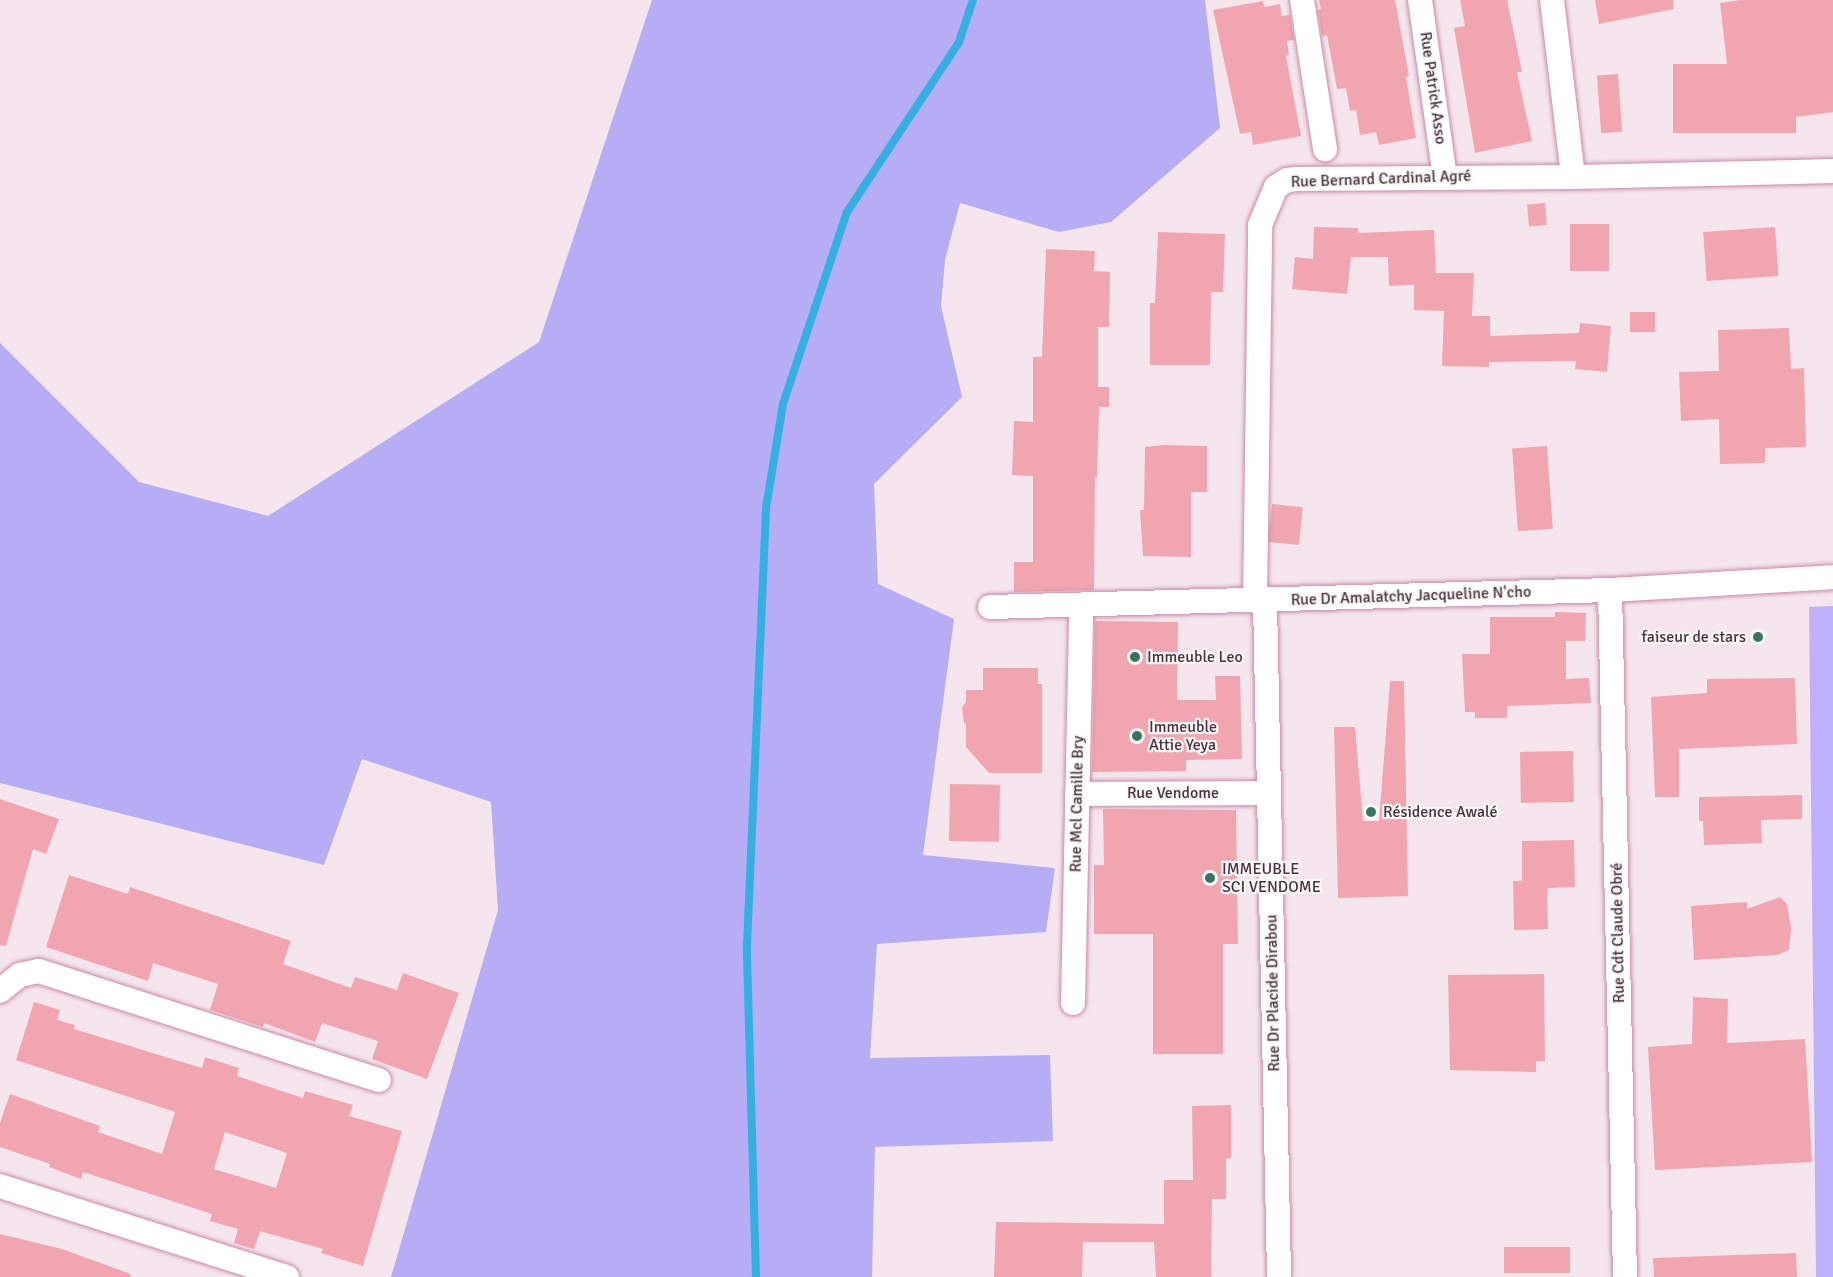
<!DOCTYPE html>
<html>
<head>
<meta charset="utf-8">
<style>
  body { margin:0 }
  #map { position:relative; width:1833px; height:1277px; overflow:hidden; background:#f5e6ed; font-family:Signika,sans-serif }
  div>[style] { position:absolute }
  .green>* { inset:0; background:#b7adf5 }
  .forest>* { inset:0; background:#bcb1fa }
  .stream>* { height:8px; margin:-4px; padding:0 4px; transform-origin:4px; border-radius:4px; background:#33afe1 }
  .building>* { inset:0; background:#f1a5b0; transform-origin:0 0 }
  .roads { filter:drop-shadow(0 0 2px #cb88a7) drop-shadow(0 0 2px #cb88a7) }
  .street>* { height:24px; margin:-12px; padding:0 12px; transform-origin:12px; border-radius:12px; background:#fff }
  .dots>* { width:16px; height:16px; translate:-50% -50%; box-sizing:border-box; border:3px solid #f8f8f8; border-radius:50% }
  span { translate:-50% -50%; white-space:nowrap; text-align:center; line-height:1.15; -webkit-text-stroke:4.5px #f8f8f8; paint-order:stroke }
  .street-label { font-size:16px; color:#4b303d }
  .poi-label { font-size:16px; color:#4b303d }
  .right { translate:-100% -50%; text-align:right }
  .left { translate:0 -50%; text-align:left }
</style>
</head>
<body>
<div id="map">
  <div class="green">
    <div style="clip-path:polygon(652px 0,1205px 0,1220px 128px,1111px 222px,1059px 232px,960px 203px,945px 260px,941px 306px,962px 397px,874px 484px,878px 584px,954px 619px,923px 855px,1055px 868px,1046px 932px,877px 944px,870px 1058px,1050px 1055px,1053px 1141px,875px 1147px,872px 1277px,391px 1277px,498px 910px,491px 802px,362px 759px,324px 865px,0 783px,0 343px,139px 482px,268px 516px,539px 342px)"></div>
  </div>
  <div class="forest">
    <div style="clip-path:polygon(1833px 606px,1833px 1277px,1816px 1277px,1809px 607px)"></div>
  </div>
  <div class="stream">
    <div style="left:756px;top:1277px;width:332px;rotate:-91.6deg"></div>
    <div style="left:747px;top:945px;width:437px;rotate:-87.5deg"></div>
    <div style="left:766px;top:508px;width:105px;rotate:-80.7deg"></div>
    <div style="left:783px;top:404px;width:202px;rotate:-71.6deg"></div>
    <div style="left:847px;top:212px;width:204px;rotate:-56.6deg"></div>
    <div style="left:959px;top:42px;width:44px;rotate:-71.6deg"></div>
  </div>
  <div class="building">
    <div style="clip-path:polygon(1319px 0,1395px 0,1409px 76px,1406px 77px,1416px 138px,1379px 145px,1376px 132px,1360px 135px,1356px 110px,1350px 111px,1346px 88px,1337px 89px,1327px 35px,1322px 36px,1318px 10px,1321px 9px)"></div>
    <div style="clip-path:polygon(1460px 0,1507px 0,1522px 72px,1517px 72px,1532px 141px,1475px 153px,1454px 28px,1465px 26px)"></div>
    <div style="clip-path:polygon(1595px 0,1673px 0,1674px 9px,1599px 24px)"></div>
    <div style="clip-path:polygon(1740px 0,1833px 0,1833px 112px,1796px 117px,1796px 133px,1673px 133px,1673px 64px,1727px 64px,1720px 3px)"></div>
    <div style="clip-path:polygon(1263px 1px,1264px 7px,1280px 4px,1282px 16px,1290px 15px,1294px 40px,1287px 41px,1289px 55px,1286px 56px,1301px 136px,1253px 145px,1251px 132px,1240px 134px,1213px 10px)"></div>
    <div style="left:1618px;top:74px;width:58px;height:21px;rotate:86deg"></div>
    <div style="left:1545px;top:203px;width:22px;height:18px;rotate:85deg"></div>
    <div style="left:1570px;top:224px;width:39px;height:47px"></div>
    <div style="clip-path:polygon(1314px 227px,1358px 228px,1358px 233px,1434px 230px,1436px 273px,1474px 273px,1472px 316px,1490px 316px,1490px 336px,1579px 333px,1580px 323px,1611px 326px,1607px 372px,1575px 369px,1576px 361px,1489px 362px,1489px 367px,1442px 366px,1444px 311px,1414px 310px,1414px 285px,1389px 286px,1388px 257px,1351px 257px,1347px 294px,1292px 289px,1295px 257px,1313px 259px)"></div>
    <div style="left:1775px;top:227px;width:49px;height:72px;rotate:86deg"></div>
    <div style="clip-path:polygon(1158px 232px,1225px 234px,1223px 292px,1211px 292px,1210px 365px,1150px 365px,1150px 303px,1155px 303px)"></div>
    <div style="clip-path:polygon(1046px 249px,1095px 251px,1094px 271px,1110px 272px,1109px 327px,1098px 327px,1098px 387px,1109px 387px,1109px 407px,1099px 407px,1097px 478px,1095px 477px,1094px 590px,1014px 592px,1014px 562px,1033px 562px,1033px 476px,1012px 475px,1014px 421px,1033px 422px,1033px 357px,1042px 357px)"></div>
    <div style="left:1630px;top:312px;width:25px;height:20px"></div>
    <div style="clip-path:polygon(1789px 328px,1791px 369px,1804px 368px,1806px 447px,1765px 448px,1765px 463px,1720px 464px,1719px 419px,1681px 421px,1679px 372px,1719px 371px,1718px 330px)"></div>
    <div style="clip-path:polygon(1164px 445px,1207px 446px,1207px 492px,1191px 492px,1191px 557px,1143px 556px,1140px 510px,1144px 510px,1145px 447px)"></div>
    <div style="left:1547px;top:446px;width:83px;height:35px;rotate:86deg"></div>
    <div style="left:1272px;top:504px;width:31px;height:38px;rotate:6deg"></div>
    <div style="clip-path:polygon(1555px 612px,1586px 613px,1585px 641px,1566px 641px,1566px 679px,1589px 678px,1591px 703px,1507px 706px,1507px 718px,1475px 718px,1475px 712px,1465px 712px,1462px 654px,1490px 654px,1490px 617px,1555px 617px)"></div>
    <div style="clip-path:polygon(1095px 621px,1178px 622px,1177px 700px,1216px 700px,1215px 676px,1240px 676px,1242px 759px,1186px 760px,1186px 771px,1092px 772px)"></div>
    <div style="clip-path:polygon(983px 668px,1038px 668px,1038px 684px,1042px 684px,1042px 773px,989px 773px,966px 747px,966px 723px,964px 723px,962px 708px,966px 701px,966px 690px,983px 690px)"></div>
    <div style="clip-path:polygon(1795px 678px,1797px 744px,1679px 749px,1679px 797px,1655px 797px,1651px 697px,1707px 693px,1707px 679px)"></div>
    <div style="clip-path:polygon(1390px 681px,1404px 681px,1408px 896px,1338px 898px,1334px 727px,1355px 727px,1363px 821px,1379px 821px)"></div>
    <div style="left:1573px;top:751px;width:51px;height:53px;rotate:89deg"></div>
    <div style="left:950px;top:784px;width:50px;height:57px;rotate:1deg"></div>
    <div style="clip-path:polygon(1802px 795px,1802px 819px,1761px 820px,1762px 843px,1704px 845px,1703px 821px,1699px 821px,1699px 797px)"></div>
    <div style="clip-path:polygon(0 799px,59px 819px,46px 854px,33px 849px,6px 946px,0 945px)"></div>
    <div style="clip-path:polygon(1103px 809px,1236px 810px,1238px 944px,1223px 944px,1223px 1054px,1153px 1054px,1153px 934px,1094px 934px,1094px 865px,1104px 865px)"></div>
    <div style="clip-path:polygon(1574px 840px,1575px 887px,1547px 888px,1548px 929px,1514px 930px,1513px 881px,1522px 881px,1522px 841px)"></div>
    <div style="clip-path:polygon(69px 875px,128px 894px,130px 887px,291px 941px,283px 964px,351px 988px,355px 977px,397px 990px,403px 973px,459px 993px,427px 1079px,372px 1059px,378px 1041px,322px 1023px,315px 1042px,264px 1023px,263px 1027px,210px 1010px,218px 984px,153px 963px,148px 981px,46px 947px)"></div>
    <div style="clip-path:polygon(1780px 897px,1787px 904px,1791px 928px,1789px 950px,1777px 955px,1694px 960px,1691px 906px,1747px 902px,1747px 909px)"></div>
    <div style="clip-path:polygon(1544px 974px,1545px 1061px,1536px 1061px,1536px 1072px,1450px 1070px,1448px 975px)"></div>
    <div style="clip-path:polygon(1693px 997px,1728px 999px,1727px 1043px,1805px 1039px,1812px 1162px,1655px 1170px,1648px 1047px,1692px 1044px)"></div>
    <div style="clip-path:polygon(evenodd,34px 1002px,60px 1010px,57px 1020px,75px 1025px,74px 1029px,202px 1068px,205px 1057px,239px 1068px,237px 1076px,303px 1098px,305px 1091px,353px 1105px,349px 1116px,402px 1131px,363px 1266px,321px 1253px,323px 1249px,260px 1231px,254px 1249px,234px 1243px,238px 1229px,210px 1221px,212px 1214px,83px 1172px,81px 1179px,49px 1167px,50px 1164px,0 1147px,0 1123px,10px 1094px,100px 1126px,98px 1132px,162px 1154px,175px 1112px,16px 1060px,34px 1002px,225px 1132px,287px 1153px,276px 1188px,214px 1169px,225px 1132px)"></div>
    <div style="clip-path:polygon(1231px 1105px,1231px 1158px,1226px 1159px,1226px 1199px,1212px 1199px,1211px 1277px,1156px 1277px,1154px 1242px,1083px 1242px,1082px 1277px,994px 1277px,996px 1222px,1164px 1224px,1164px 1180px,1193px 1180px,1192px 1106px)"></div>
    <div style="clip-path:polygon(0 1234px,62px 1249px,131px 1274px,130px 1277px,0 1277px)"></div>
    <div style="left:1504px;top:1247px;width:66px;height:26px"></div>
    <div style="clip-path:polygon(1796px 1253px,1797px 1277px,1654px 1277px,1653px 1258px)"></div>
  </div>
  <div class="roads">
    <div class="street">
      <div style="left:1302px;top:0;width:151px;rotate:81.2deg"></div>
      <div style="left:1420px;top:0;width:179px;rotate:82deg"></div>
      <div style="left:1552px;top:0;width:178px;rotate:83.2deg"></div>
      <div style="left:1610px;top:590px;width:687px;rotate:88.75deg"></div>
      <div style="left:1255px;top:601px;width:376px;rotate:-89.2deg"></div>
      <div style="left:1260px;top:225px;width:41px;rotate:-67.2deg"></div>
      <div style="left:1276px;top:187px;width:13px;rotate:-32deg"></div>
      <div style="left:1287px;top:180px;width:10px;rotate:-6deg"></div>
      <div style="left:1297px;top:179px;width:276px;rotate:-0.4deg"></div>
      <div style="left:1573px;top:177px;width:260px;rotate:-1.3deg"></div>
      <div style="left:1265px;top:601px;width:676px;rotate:88.81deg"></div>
      <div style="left:990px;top:607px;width:620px;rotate:-1.57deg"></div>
      <div style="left:1610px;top:590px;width:223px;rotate:-3.3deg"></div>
      <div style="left:1077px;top:794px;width:192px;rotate:-0.3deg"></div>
      <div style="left:0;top:991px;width:26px;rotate:-39deg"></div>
      <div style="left:20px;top:975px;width:19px;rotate:-12deg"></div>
      <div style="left:39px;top:971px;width:357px;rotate:17.8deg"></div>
      <div style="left:1073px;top:1003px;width:398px;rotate:-88.8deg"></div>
      <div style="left:0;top:1186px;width:301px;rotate:17.6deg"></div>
    </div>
  </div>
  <div class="dots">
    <div style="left:1758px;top:637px;background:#377561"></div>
    <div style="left:1135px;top:657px;background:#377561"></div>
    <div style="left:1137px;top:736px;background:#377561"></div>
    <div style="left:1371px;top:812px;background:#377561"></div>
    <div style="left:1210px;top:878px;background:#377561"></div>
  </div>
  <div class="street-label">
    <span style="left:1433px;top:88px;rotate:82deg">Rue Patrick Asso</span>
    <span style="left:1381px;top:179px;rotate:-2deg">Rue Bernard Cardinal Agré</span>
    <span style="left:1411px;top:596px;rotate:-2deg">Rue Dr Amalatchy Jacqueline N'cho</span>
    <span style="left:1173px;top:793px">Rue Vendome</span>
    <span style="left:1077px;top:804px;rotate:-89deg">Rue Mcl Camille Bry</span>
    <span style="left:1618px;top:933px;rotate:-91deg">Rue Cdt Claude Obré</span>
    <span style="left:1273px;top:993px;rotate:-91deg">Rue Dr Placide Dirabou</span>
  </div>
  <div class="poi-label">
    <span class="right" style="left:1746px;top:637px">faiseur de stars</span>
    <span class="left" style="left:1147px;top:657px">Immeuble Leo</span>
    <span class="left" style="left:1149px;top:736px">Immeuble<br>Attie Yeya</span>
    <span class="left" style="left:1383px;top:812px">Résidence Awalé</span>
    <span class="left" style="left:1222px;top:878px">IMMEUBLE<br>SCI VENDOME</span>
  </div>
</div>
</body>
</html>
